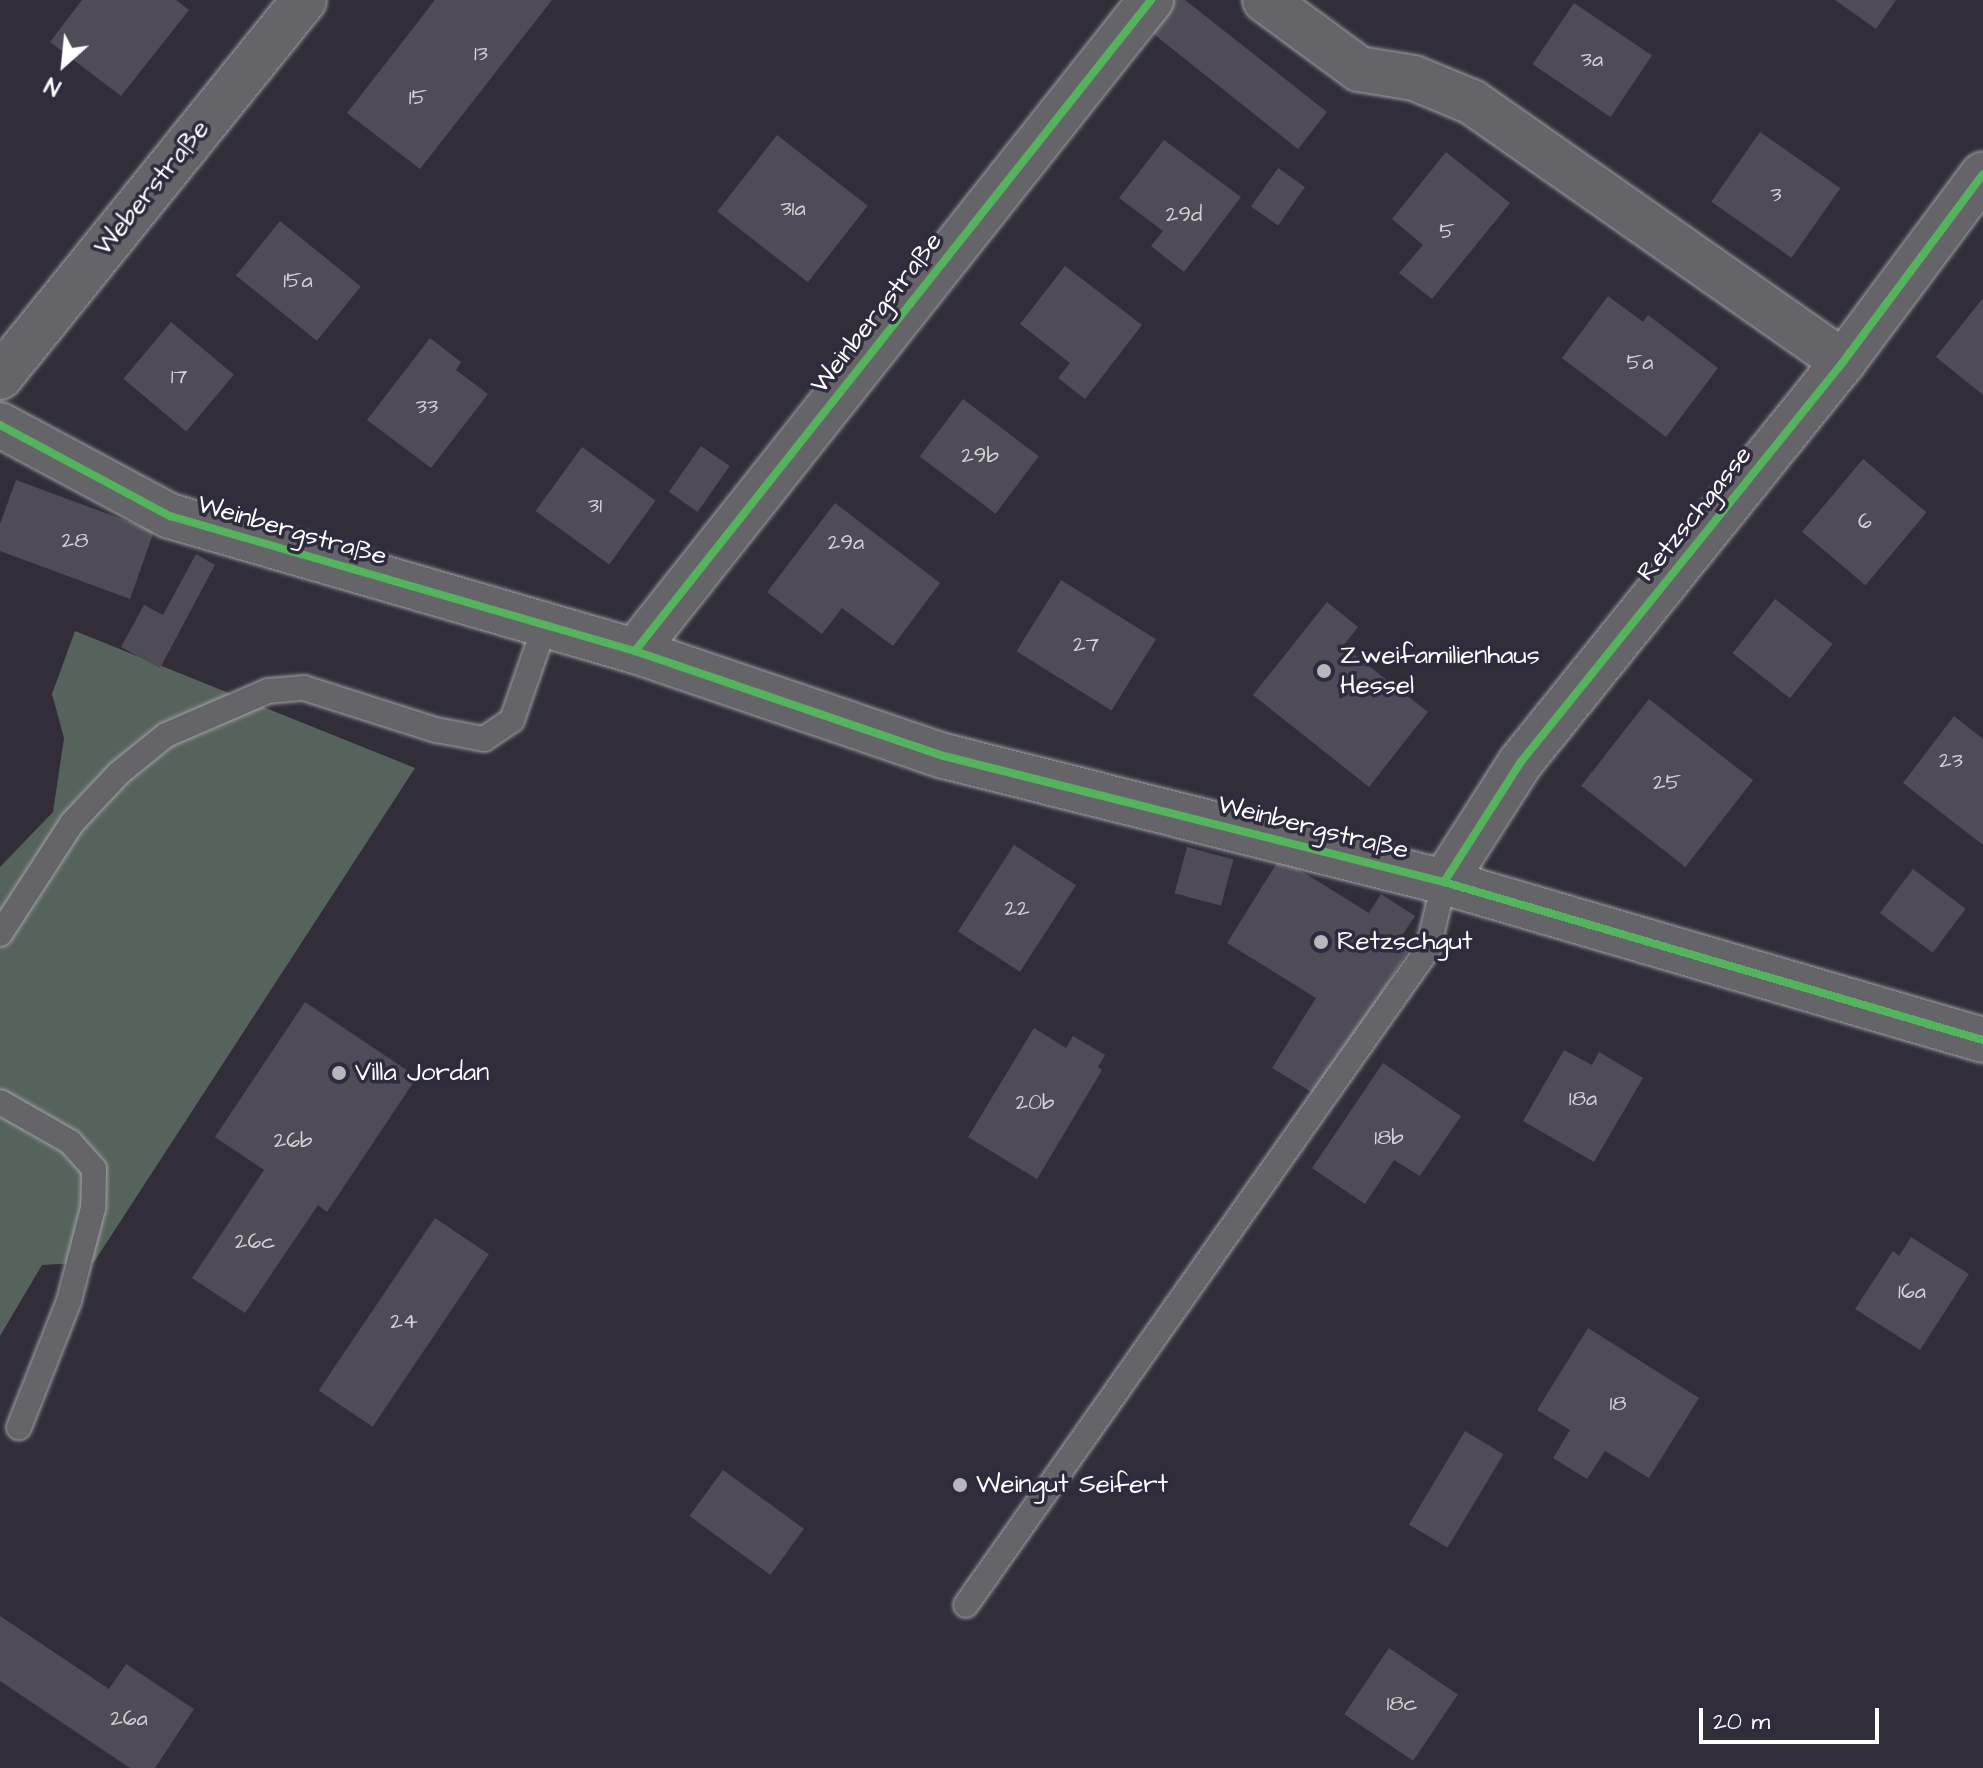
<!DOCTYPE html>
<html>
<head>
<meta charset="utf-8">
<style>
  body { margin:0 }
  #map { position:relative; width:1983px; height:1768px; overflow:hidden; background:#312e39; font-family:"Architects Daughter",sans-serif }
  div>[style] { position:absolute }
  .green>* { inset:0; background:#56635c }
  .building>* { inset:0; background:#504c57; transform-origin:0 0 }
  .roads { filter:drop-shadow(0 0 2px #a2a1a6) drop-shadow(0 0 2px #a2a1a6) }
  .service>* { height:24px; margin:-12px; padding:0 12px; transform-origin:12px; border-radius:12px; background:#656469 }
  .minor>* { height:44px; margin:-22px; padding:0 22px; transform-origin:22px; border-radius:22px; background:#656469 }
  .cycleway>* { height:8px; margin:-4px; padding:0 4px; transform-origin:4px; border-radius:4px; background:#56b35d }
  .dots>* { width:22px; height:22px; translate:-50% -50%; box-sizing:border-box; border:4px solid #2f2a3d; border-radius:50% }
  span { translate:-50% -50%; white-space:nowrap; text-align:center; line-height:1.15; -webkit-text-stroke:7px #2f2a3d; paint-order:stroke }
  .number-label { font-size:22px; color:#d3d2d5 }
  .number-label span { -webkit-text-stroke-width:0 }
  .street-label { font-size:26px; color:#fff }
  .poi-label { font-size:26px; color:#fff }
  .left { translate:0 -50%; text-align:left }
  .north { position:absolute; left:24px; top:24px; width:80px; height:80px; -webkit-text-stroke:6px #2f2a3d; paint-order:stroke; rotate:207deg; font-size:22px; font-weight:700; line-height:32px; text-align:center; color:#fff }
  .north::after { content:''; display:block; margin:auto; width:28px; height:36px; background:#fff; clip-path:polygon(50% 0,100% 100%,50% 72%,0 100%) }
  .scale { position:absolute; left:1699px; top:1708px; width:180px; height:36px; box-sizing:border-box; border:4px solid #fff; border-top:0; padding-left:10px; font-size:24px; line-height:28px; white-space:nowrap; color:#fff; -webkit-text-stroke:6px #2f2a3d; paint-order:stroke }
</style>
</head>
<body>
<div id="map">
  <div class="green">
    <div style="clip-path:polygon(75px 631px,415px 768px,94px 1262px,42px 1265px,0 1336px,0 867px,53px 812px,64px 738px,52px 694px)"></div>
  </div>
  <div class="building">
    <div style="clip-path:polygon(82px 0,176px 0,189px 10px,121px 96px,50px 42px)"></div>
    <div style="clip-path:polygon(435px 0,552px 0,420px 169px,347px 113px)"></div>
    <div style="clip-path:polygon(1169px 0,1185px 0,1327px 112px,1298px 149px,1146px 28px)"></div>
    <div style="clip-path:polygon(1835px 0,1896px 0,1876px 29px)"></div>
    <div style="left:1574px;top:3px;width:94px;height:74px;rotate:34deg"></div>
    <div style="left:1760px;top:132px;width:98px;height:85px;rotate:35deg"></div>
    <div style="left:777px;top:135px;width:115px;height:97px;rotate:38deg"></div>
    <div style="clip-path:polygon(1164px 140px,1241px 197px,1184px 272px,1151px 246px,1163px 231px,1119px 198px)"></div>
    <div style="clip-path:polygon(1446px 152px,1510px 203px,1432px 299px,1399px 273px,1423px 245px,1392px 219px)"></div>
    <div style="left:1278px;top:168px;width:33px;height:47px;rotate:35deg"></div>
    <div style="left:280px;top:221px;width:104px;height:70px;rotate:39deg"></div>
    <div style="clip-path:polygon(1065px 266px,1142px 325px,1085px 399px,1058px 378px,1070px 363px,1020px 324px)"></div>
    <div style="clip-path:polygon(1608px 296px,1643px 322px,1648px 315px,1718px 368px,1666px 437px,1562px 358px)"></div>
    <div style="clip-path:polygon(1983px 298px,1983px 395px,1936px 357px)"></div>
    <div style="left:171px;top:322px;width:82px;height:74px;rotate:40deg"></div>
    <div style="clip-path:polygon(430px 338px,461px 362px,456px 370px,488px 394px,431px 468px,367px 420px)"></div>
    <div style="left:963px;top:399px;width:95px;height:72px;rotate:37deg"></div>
    <div style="left:701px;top:446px;width:35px;height:56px;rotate:35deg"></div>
    <div style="left:582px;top:447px;width:91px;height:79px;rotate:36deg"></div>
    <div style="left:1863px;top:459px;width:83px;height:95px;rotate:40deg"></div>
    <div style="clip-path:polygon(16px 480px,154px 531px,130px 599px,0 551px,0 524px)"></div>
    <div style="clip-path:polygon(835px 503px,940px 583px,893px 646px,842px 608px,822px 634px,767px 592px)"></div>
    <div style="clip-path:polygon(196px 554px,215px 565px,160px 668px,121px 647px,144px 605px,163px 615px)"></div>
    <div style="left:1061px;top:580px;width:112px;height:84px;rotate:32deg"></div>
    <div style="left:1775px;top:599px;width:73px;height:69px;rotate:38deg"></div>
    <div style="clip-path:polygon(1327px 602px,1358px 627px,1343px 646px,1428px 712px,1369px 787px,1253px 695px)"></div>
    <div style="left:1649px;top:699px;width:132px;height:110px;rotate:38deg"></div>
    <div style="clip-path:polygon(1954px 716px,1983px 739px,1983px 845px,1903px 783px)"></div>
    <div style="left:1014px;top:845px;width:74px;height:103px;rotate:33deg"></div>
    <div style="left:1187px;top:847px;width:48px;height:48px;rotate:15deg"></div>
    <div style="clip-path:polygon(1280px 858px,1369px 913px,1381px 894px,1415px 916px,1403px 934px,1414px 941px,1318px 1096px,1272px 1068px,1316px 998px,1227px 943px)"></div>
    <div style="left:1913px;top:869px;width:66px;height:55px;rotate:37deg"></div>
    <div style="clip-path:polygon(305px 1002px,417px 1077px,327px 1212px,318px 1205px,245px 1313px,192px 1278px,264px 1170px,215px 1137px)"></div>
    <div style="clip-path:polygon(1034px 1028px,1066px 1048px,1073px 1036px,1105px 1055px,1098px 1067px,1102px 1070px,1037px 1179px,968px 1137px)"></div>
    <div style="clip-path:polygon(1564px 1050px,1592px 1065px,1599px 1052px,1643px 1078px,1594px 1162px,1523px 1121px)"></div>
    <div style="clip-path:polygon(1383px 1063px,1461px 1116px,1420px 1176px,1394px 1160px,1365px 1204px,1312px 1168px)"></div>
    <div style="left:435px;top:1218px;width:65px;height:208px;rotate:34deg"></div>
    <div style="clip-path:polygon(1911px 1237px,1969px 1274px,1920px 1350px,1855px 1309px,1893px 1251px,1899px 1256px)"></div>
    <div style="clip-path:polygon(1588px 1328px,1699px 1398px,1649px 1478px,1605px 1451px,1587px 1479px,1553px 1458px,1570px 1430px,1537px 1410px)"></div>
    <div style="left:1465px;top:1431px;width:45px;height:109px;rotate:31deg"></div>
    <div style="left:723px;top:1470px;width:100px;height:57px;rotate:36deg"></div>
    <div style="clip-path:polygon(0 1616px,109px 1689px,126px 1664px,194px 1709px,155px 1768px,130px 1768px,0 1681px)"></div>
    <div style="left:1389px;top:1648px;width:83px;height:80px;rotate:34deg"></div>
  </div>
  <div class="roads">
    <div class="service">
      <div style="left:0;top:934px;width:132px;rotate:-57deg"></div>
      <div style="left:72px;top:823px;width:69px;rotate:-46.8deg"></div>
      <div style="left:119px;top:773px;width:60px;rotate:-39deg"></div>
      <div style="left:166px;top:735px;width:111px;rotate:-23.3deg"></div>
      <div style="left:268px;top:691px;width:36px;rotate:-5deg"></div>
      <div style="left:304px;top:688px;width:139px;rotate:17.7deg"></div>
      <div style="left:436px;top:730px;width:49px;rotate:10.6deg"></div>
      <div style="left:484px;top:739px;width:34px;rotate:-34deg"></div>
      <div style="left:512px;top:720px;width:101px;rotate:-70.8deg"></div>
      <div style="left:0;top:1102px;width:81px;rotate:29.7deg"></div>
      <div style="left:70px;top:1142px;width:36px;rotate:48deg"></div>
      <div style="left:94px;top:1169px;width:39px;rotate:91deg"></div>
      <div style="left:93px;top:1208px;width:96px;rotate:104.5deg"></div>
      <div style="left:69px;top:1301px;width:136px;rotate:111.6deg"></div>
      <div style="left:966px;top:1605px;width:802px;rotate:-54.84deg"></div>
      <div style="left:1428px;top:949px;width:69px;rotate:-76.6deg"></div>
    </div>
    <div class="minor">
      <div style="left:1265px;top:0;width:117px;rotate:36.3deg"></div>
      <div style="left:1359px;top:69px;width:56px;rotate:9.3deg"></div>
      <div style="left:1414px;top:78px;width:63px;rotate:22.5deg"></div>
      <div style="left:1472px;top:102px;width:453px;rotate:35deg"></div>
      <div style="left:0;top:377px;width:484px;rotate:-51.1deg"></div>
      <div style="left:0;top:425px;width:193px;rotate:28.2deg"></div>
      <div style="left:170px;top:516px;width:484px;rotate:16.2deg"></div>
      <div style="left:635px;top:651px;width:326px;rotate:18.8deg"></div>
      <div style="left:944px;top:756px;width:516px;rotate:14.14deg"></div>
      <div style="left:1444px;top:882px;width:562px;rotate:16.34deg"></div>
      <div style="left:635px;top:651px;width:831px;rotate:-51.6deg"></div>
      <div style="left:1444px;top:882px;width:141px;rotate:-57.4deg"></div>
      <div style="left:1520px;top:763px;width:515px;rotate:-51.15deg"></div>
      <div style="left:1843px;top:362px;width:234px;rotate:-53.3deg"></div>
    </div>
  </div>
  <div class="cycleway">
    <div style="left:0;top:425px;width:193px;rotate:28.2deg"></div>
    <div style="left:170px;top:516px;width:484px;rotate:16.2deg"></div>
    <div style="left:635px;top:651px;width:326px;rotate:18.8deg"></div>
    <div style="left:944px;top:756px;width:516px;rotate:14.14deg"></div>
    <div style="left:1444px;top:882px;width:562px;rotate:16.34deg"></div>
    <div style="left:635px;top:651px;width:831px;rotate:-51.6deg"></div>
    <div style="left:1444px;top:882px;width:141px;rotate:-57.4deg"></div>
    <div style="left:1520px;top:763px;width:515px;rotate:-51.15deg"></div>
    <div style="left:1843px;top:362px;width:234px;rotate:-53.3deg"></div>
  </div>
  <div class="dots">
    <div style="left:1324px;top:671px;background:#b7b6ba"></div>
    <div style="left:1321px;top:942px;background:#b7b6ba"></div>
    <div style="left:339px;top:1073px;background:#b7b6ba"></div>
    <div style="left:960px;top:1485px;background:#b7b6ba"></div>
  </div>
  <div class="number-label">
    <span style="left:481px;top:54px">13</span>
    <span style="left:1592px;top:60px">3a</span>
    <span style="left:418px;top:98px">15</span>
    <span style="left:1776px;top:195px">3</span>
    <span style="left:793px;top:209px">31a</span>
    <span style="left:1184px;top:215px">29d</span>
    <span style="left:1447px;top:232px">5</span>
    <span style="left:298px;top:281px">15a</span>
    <span style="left:1640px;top:363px">5a</span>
    <span style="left:179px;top:377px">17</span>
    <span style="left:427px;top:407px">33</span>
    <span style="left:980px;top:456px">29b</span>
    <span style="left:595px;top:506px">31</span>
    <span style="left:1865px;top:522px">6</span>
    <span style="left:75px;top:541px">28</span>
    <span style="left:846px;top:543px">29a</span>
    <span style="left:1086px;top:645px">27</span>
    <span style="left:1951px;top:761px">23</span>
    <span style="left:1667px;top:783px">25</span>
    <span style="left:1017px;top:909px">22</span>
    <span style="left:1583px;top:1099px">18a</span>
    <span style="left:1035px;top:1103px">20b</span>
    <span style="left:1389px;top:1138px">18b</span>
    <span style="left:293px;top:1141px">26b</span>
    <span style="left:255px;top:1242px">26c</span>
    <span style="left:1912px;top:1292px">16a</span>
    <span style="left:404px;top:1322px">24</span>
    <span style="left:1618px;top:1404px">18</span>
    <span style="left:1402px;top:1704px">18c</span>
    <span style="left:129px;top:1719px">26a</span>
  </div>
  <div class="street-label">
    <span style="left:152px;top:188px;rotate:-51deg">Weberstraße</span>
    <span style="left:877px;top:313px;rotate:-52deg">Weinbergstraße</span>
    <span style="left:1695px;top:514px;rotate:-51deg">Retzschgasse</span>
    <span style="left:292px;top:531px;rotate:16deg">Weinbergstraße</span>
    <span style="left:1313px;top:828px;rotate:14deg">Weinbergstraße</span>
  </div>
  <div class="poi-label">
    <span class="left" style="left:1340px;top:671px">Zweifamilienhaus<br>Hessel</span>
    <span class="left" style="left:1337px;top:942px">Retzschgut</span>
    <span class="left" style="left:355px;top:1073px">Villa Jordan</span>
    <span class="left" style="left:976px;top:1485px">Weingut Seifert</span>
  </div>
  <div class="north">N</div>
  <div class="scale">20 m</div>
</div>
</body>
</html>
